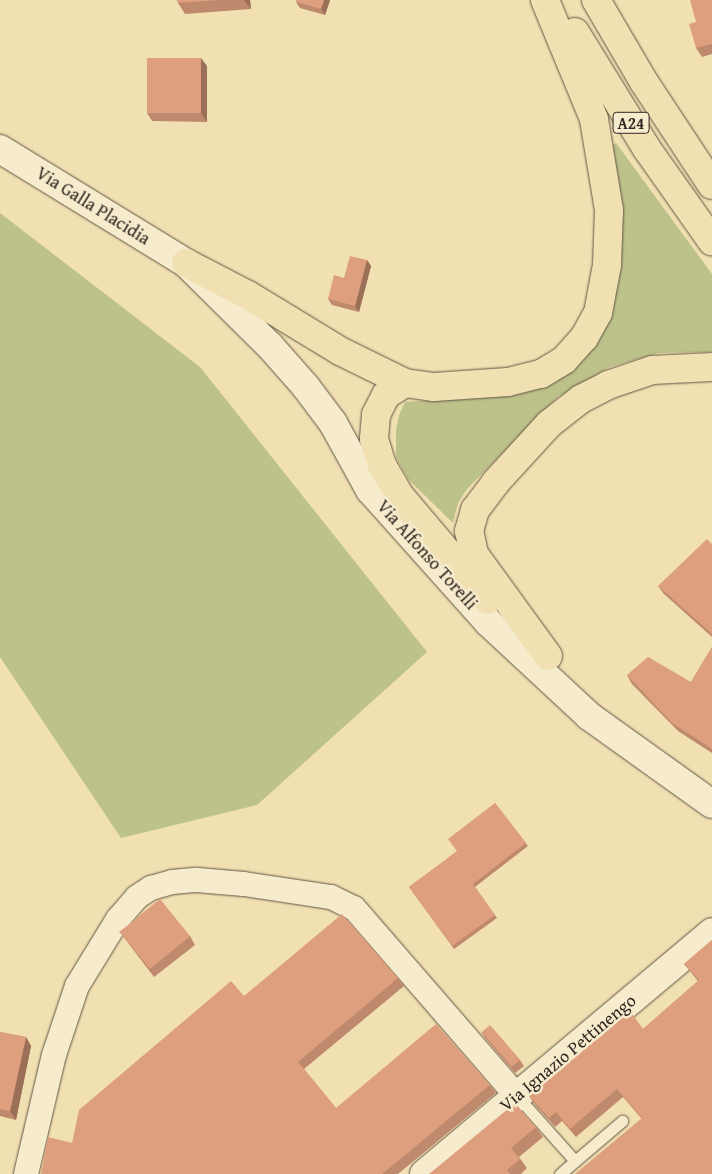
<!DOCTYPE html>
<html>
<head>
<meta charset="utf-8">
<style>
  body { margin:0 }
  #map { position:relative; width:712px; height:1174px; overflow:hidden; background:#f1e0b2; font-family:"Gentium Book Plus",serif }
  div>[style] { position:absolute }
  .green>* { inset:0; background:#bdc18a }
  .roads { filter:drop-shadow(0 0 1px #625545) drop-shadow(0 0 1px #625545) }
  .service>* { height:11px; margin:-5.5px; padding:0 5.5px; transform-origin:5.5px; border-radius:5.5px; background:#f6ebcd }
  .minor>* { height:24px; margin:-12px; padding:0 12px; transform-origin:12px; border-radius:12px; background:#f6ebcd }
  .secondary>* { height:28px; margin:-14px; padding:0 14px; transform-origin:14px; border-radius:14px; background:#f6ebcd }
  .motorway>* { height:28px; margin:-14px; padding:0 14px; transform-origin:14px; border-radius:14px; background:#f1e0b2 }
  .wall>* { inset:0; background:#be896c }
  .shaded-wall>* { inset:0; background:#9b6f58 }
  .building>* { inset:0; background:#dd9f7d; transform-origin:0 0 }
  span { translate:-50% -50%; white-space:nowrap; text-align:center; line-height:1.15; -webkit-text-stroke:5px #f6ebcd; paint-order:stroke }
  .shield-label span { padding:1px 4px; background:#f6ebcd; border:1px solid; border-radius:4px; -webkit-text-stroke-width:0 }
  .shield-label { font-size:16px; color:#332721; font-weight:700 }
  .street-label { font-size:18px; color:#332721 }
</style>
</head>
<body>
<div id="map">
  <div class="green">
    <div style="clip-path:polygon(616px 143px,712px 274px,712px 352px,659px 353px,610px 367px,558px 397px,467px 489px,458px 503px,453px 523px,408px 479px,396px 457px,396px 430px,399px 415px,405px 402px,473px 398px,562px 376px,579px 364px,593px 348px,619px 194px,613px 145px)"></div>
    <div style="clip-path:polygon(0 213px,200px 367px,427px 652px,257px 805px,121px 838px,0 657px)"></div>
  </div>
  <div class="roads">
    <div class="service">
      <div style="left:517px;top:1096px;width:87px;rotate:48.3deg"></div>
      <div style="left:575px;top:1161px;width:20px;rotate:139deg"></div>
      <div style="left:575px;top:1161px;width:62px;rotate:-40.4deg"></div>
    </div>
    <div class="minor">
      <div style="left:26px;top:1174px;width:122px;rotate:-76.8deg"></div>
      <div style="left:54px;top:1055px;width:73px;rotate:-71.6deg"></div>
      <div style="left:77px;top:986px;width:79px;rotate:-58.5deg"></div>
      <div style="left:118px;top:919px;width:29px;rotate:-49deg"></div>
      <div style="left:137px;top:897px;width:17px;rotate:-33deg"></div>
      <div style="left:151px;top:888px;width:22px;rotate:-16deg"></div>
      <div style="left:172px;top:882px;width:25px;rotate:-5deg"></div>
      <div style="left:197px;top:880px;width:47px;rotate:4.9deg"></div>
      <div style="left:244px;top:884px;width:88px;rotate:8.5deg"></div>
      <div style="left:331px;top:897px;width:25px;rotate:26deg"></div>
      <div style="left:354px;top:908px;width:249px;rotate:49.1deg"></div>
    </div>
    <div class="secondary">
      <div style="left:0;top:149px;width:218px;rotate:31.5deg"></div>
      <div style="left:186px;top:263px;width:118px;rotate:44.7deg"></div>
      <div style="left:270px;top:346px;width:55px;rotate:48.7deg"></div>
      <div style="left:306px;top:387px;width:45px;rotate:53.1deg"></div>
      <div style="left:333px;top:423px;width:77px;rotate:61.1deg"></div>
      <div style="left:370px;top:490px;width:178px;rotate:48.2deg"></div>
      <div style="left:489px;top:623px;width:137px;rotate:42.9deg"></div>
      <div style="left:589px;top:716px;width:151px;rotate:35.6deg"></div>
      <div style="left:424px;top:1174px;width:376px;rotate:-40deg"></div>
    </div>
    <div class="motorway">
      <div style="left:596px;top:0;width:95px;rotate:59.7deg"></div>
      <div style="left:644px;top:82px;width:123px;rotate:56.6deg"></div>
      <div style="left:575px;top:32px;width:137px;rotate:58.4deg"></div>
      <div style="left:647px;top:149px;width:113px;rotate:54.8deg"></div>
      <div style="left:186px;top:263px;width:70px;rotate:27.3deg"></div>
      <div style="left:248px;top:295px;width:108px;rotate:31.3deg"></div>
      <div style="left:340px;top:351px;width:72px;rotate:26.2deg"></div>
      <div style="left:405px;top:383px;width:29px;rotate:8deg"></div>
      <div style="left:434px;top:387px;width:74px;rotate:-3.9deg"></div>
      <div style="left:508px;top:382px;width:34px;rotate:-14deg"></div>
      <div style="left:541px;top:374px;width:27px;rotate:-31deg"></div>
      <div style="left:564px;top:360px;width:30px;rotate:-48deg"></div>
      <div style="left:584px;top:338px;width:29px;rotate:-61deg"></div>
      <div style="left:598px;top:313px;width:49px;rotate:-79.4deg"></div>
      <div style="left:607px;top:265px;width:55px;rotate:-87.9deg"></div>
      <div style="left:609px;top:210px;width:92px;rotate:-99.4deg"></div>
      <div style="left:594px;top:119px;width:129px;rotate:-112.4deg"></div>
      <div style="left:405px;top:383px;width:22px;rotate:148deg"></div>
      <div style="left:386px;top:395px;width:22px;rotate:117deg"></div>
      <div style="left:376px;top:415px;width:24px;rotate:95deg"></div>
      <div style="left:374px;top:439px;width:27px;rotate:73deg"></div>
      <div style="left:382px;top:465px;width:36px;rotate:60deg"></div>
      <div style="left:400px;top:496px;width:136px;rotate:49.8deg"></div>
      <div style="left:548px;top:656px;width:126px;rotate:-126deg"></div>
      <div style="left:474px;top:554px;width:24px;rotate:-102deg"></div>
      <div style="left:469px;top:531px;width:22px;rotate:-74deg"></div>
      <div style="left:475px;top:510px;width:34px;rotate:-53deg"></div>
      <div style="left:495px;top:483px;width:80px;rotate:-47.5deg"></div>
      <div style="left:549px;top:424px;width:41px;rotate:-38deg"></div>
      <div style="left:581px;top:399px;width:30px;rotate:-27deg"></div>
      <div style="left:608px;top:385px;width:46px;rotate:-18.8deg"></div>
      <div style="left:652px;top:370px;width:60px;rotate:-2.9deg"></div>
    </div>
  </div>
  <div class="wall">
    <div style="clip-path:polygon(177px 0,250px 0,251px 9px,185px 14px,178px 3px)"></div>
    <div style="clip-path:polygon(296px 0,330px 0,325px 15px,300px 8px,296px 2px)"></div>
    <div style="clip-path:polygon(712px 0,712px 54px,702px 57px,696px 48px,696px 22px)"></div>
    <div style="clip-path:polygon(207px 66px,207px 122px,152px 121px,147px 113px)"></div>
    <div style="clip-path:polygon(367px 260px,371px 266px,359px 312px,332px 305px,328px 299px)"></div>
    <div style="clip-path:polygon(712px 544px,712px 637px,664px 594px,658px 586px)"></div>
    <div style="clip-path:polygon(712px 647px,712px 753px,678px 731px,632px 684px,627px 675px,691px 682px)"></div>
    <div style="clip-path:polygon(495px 803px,528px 846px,475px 887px,497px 918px,454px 949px,409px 887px,457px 852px)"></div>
    <div style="clip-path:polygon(119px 931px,190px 936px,195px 945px,154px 977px)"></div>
    <div style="clip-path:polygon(712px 940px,712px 1174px,641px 1118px,623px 1097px,576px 1137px,562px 1121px,555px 1127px,535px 1105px,529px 1096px,643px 1029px,698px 981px,684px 964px)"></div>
    <div style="clip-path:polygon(398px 978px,404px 986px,304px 1069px,336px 1108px,490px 1085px,496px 1093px,398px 1174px,41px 1174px,72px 1143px,244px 996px)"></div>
    <div style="clip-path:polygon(0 1032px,26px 1037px,31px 1046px,16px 1120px,0 1116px)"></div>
    <div style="clip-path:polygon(481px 1032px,520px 1060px,524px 1066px,515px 1073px,485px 1038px)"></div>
    <div style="clip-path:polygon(536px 1127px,543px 1137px,519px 1157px,527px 1168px,521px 1174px,429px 1174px)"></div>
  </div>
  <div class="shaded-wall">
    <div style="clip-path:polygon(244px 0,250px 0,251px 9px)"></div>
    <div style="clip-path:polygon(324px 0,330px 0,325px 15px,321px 9px)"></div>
    <div style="clip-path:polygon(201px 58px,207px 66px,207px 122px,201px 113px)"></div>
    <div style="clip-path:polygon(367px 260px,371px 266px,359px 312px,355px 306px)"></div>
    <div style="clip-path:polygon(26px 1037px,31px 1046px,16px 1120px,10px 1111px)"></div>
  </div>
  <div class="building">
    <div style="clip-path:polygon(177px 0,219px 0,178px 3px)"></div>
    <div style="clip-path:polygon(296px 0,324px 0,321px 9px,296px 2px)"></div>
    <div style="clip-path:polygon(690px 0,712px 0,712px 44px,696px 48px,689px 24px,696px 22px)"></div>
    <div style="left:147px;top:58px;width:54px;height:55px"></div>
    <div style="clip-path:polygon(350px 256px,367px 260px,355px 306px,328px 299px,334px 275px,344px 278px)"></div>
    <div style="clip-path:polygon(707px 539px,712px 544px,712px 634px,658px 586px)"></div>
    <div style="clip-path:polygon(712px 647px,712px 749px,672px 723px,627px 675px,648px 657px,691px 682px)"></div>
    <div style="clip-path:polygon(495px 803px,526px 843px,473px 884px,495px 915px,452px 946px,409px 887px,457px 851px,448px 839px)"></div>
    <div style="left:160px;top:899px;width:48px;height:52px;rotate:51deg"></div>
    <div style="clip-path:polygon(342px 914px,398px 978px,298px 1062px,336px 1108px,436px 1024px,490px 1085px,382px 1174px,41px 1174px,48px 1137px,72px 1143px,79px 1110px,231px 981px,244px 996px)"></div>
    <div style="clip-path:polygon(712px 940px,712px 1174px,575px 1174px,642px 1118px,617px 1089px,570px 1129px,556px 1112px,549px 1118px,529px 1096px,630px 1011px,643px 1029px,699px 980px,684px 964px)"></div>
    <div style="left:490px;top:1025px;width:46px;height:11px;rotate:49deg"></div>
    <div style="clip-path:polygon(0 1032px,26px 1037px,10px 1111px,0 1109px)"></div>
    <div style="clip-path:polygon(515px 1103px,536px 1127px,511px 1148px,520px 1159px,507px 1170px,510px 1174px,429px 1174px)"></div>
  </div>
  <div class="shield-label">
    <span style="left:631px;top:123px">A24</span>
  </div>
  <div class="street-label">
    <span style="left:93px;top:206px;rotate:32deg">Via Galla Placidia</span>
    <span style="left:427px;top:555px;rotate:48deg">Via Alfonso Torelli</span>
    <span style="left:568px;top:1053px;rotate:-40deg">Via Ignazio Pettinengo</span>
  </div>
</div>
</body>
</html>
